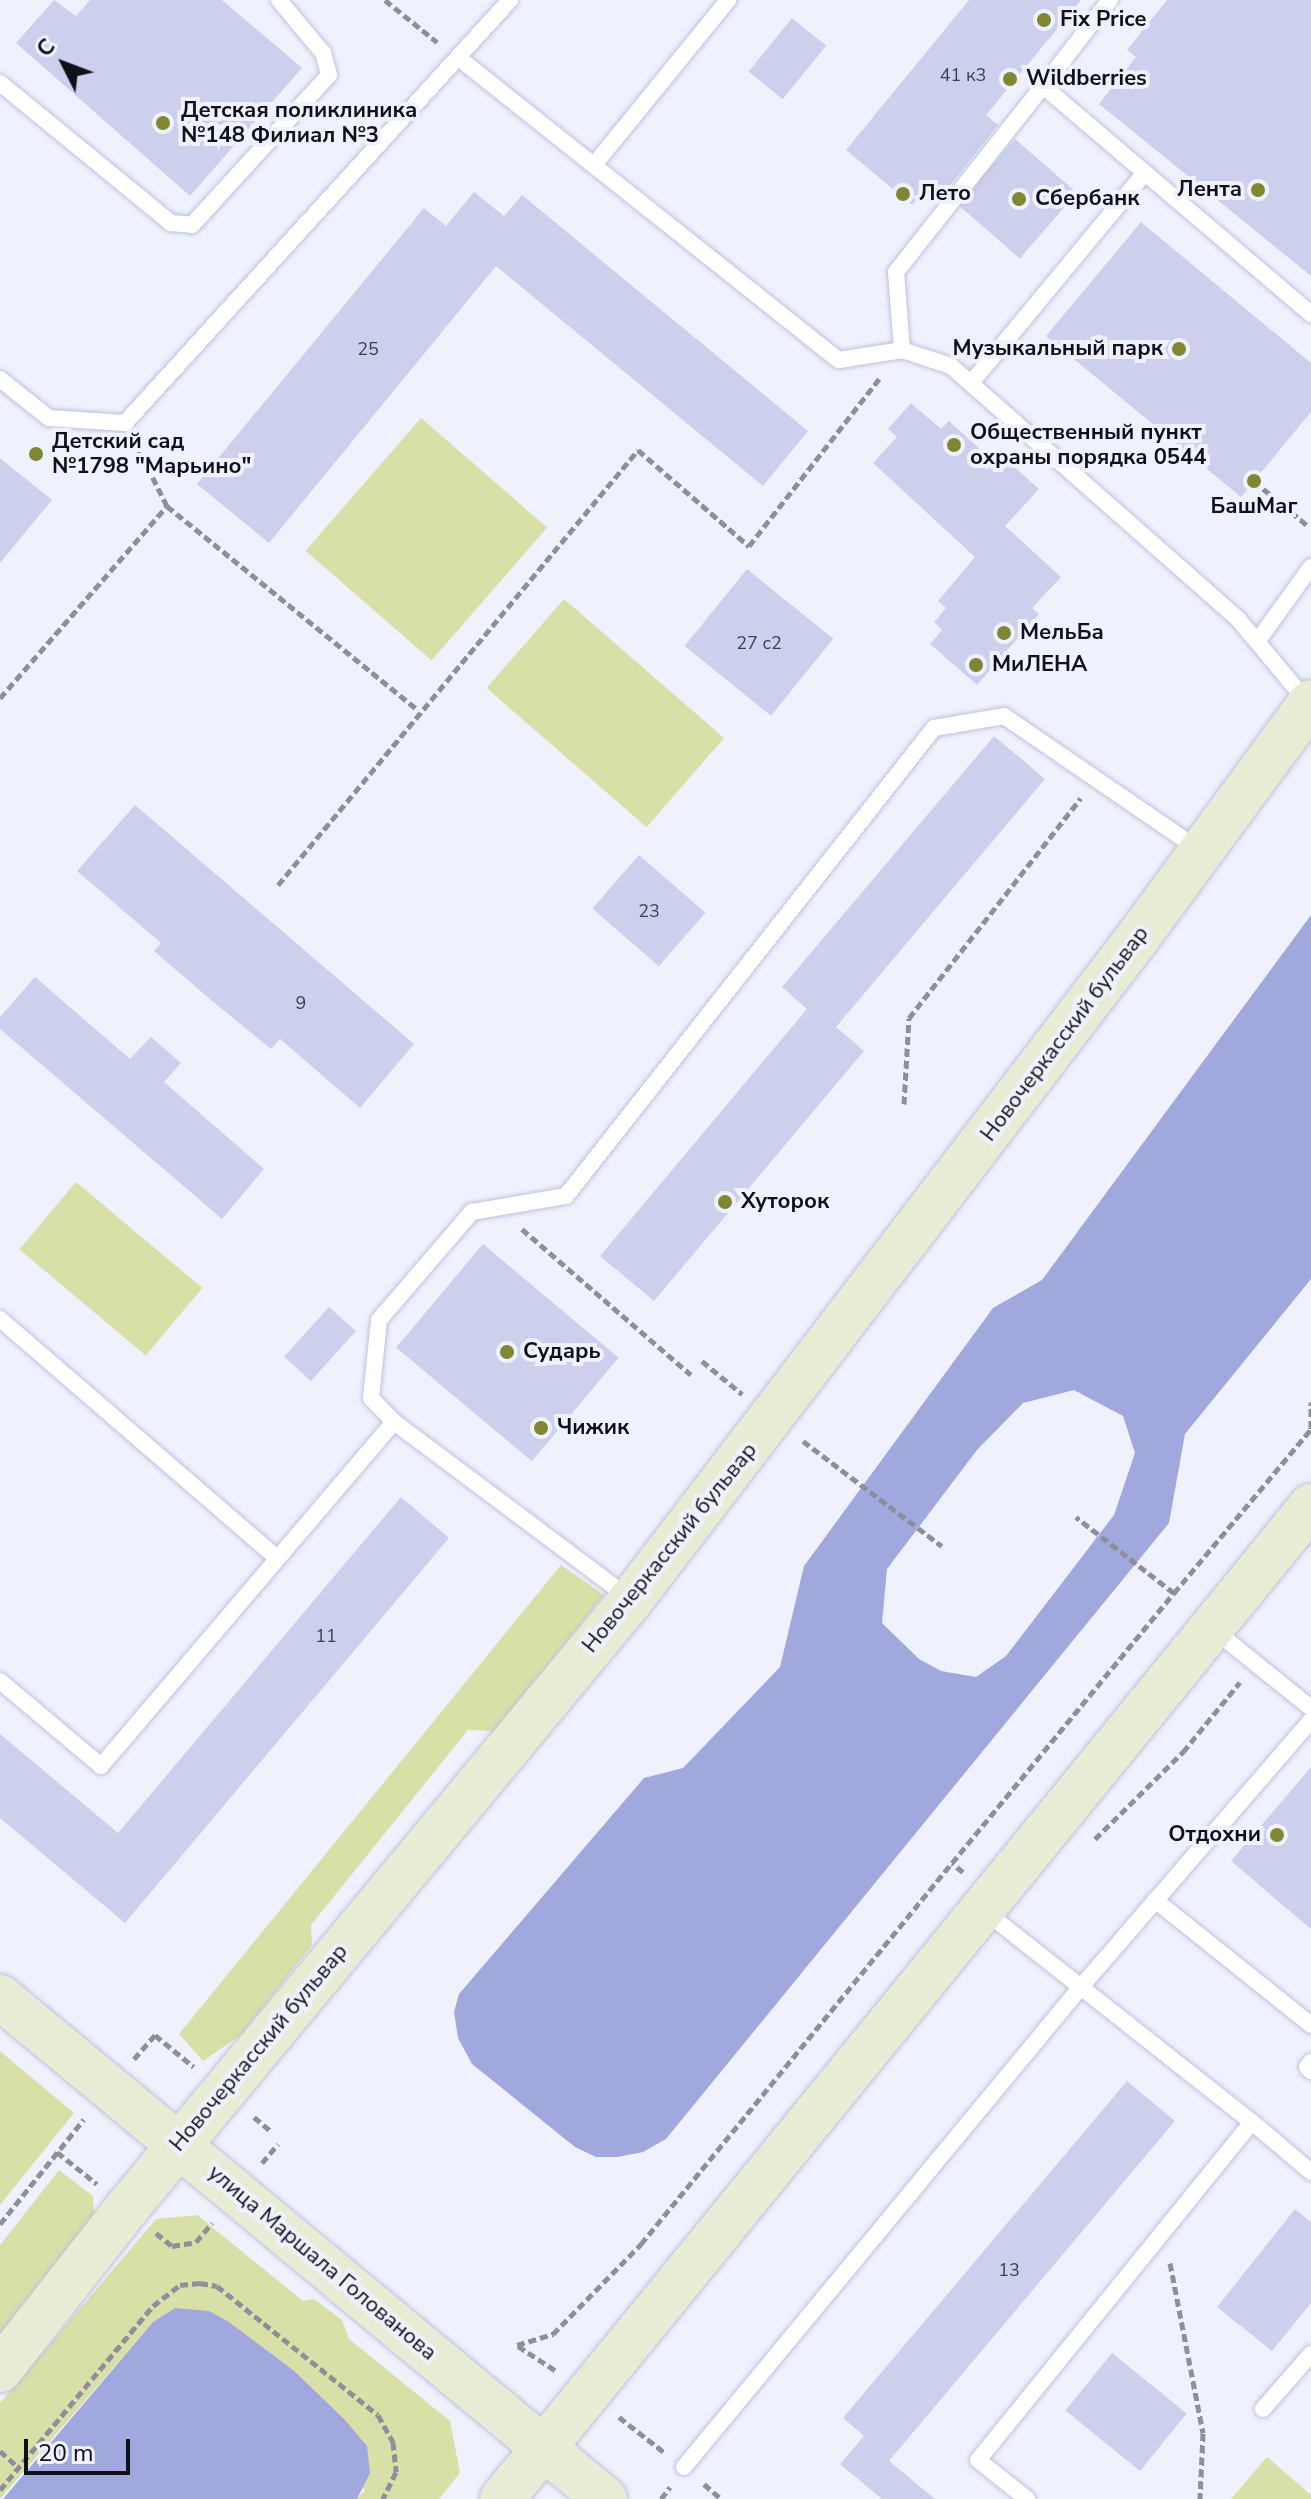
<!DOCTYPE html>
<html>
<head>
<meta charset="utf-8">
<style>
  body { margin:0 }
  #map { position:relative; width:1311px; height:2499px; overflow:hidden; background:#eff1fd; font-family:"Nunito Sans",sans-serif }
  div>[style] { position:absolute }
  .green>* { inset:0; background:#d8dfa7; transform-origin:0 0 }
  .water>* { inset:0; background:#a1a8dd }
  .building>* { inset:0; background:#ccd0ed; transform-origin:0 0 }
  .path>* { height:5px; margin-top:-2.5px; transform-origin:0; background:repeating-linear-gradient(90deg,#8d8f9a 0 8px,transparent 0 12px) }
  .roads { filter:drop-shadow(0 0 2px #bec2de) drop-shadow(0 0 2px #bec2de) }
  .lane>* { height:16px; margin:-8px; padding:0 8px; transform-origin:8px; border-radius:8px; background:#fff }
  .secondary>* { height:44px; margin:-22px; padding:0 22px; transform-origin:22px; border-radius:22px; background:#e9ecd4 }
  .dots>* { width:22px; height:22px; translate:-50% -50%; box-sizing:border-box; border:4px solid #eff1fd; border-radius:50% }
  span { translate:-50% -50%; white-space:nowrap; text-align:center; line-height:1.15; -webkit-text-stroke:8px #eff1fd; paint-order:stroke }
  .number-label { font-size:18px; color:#3e404f }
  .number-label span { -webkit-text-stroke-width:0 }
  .poi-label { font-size:22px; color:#0f101a; font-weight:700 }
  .left { translate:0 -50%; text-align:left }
  .right { translate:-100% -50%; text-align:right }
  .street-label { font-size:22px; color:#0f101a }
  .north { position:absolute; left:24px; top:24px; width:80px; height:80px; -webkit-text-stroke:6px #eff1fd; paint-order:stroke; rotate:312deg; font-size:22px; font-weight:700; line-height:32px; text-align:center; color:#0f101a }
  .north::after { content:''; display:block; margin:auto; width:28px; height:36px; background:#0f101a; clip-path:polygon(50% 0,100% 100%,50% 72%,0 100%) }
  .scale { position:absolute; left:24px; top:2439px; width:106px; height:36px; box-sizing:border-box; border:4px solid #0f101a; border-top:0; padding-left:10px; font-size:24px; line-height:28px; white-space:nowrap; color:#0f101a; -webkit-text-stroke:6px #eff1fd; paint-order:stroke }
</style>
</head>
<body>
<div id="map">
  <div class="green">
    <div style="left:421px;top:418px;width:167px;height:176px;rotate:41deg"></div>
    <div style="left:564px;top:599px;width:212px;height:118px;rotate:41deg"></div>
    <div style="left:76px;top:1182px;width:165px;height:88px;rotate:40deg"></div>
    <div style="clip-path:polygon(561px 1565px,604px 1595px,495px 1731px,468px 1730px,311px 1925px,312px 1945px,242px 2034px,203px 2061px,179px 2034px)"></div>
    <div style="clip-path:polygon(0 2051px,74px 2113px,0 2205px)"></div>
    <div style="clip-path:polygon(59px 2170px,93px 2196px,94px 2217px,0 2335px,0 2245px)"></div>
    <div style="clip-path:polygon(197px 2215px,303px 2301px,314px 2299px,342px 2320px,349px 2339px,450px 2421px,460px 2473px,439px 2499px,357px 2499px,365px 2490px,175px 2308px,153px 2322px,0 2499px,0 2403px,156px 2219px)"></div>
    <div style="clip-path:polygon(1267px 2457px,1311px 2495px,1311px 2499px,1231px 2499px)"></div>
  </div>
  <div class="water">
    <div style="clip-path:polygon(evenodd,1311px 915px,1311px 1279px,1185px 1434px,1169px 1523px,666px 2139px,643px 2152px,617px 2157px,596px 2157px,575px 2147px,472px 2064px,458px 2038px,454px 2012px,459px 1994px,644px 1778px,683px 1768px,780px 1667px,804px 1566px,993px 1308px,1042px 1280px,1311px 915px,1074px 1390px,1123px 1416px,1135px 1453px,1114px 1515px,1006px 1656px,976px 1677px,941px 1671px,919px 1659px,882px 1623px,887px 1569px,977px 1450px,1023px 1403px,1074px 1390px)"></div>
    <div style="clip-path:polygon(175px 2308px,209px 2311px,229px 2322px,293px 2370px,344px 2419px,367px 2446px,370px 2473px,357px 2499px,3px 2499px,153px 2322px)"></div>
  </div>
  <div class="building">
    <div style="clip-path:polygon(54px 0,76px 16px,90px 0,222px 0,302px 68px,190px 196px,16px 43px)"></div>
    <div style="clip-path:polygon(969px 0,1081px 0,986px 115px,998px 125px,944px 193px,931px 182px,912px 205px,846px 150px)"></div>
    <div style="clip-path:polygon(1167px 0,1311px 0,1311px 276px,1099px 104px,1136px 57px,1127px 50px)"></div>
    <div style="left:792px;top:18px;width:44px;height:69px;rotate:39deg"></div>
    <div style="left:1015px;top:139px;width:82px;height:87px;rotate:41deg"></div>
    <div style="clip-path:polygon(474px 192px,504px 216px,522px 195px,808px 431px,763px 486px,496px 266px,269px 543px,197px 484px,424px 208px,446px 226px)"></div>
    <div style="clip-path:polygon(1141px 222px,1311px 363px,1311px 412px,1241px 497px,1046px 336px)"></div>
    <div style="clip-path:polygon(911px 403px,941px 429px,949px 421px,1003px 470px,1010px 463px,1039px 489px,1005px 526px,1061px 577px,1032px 608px,1039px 614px,977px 685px,930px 644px,942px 630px,934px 622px,946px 608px,938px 601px,975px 557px,873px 463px,897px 437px,888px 429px)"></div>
    <div style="clip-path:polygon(0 458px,52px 500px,0 563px)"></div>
    <div style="left:747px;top:569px;width:111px;height:99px;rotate:39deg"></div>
    <div style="clip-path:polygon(994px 736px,1045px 779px,836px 1027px,864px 1051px,654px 1301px,600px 1256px,807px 1009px,782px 987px)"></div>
    <div style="clip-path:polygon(135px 805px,414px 1044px,360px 1108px,280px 1039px,271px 1049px,211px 1000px,154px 951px,161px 943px,77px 871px)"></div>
    <div style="left:639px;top:855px;width:88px;height:71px;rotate:41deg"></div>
    <div style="clip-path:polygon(35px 977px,130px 1059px,151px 1037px,181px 1063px,164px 1082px,264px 1169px,222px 1219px,0 1029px,0 1017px)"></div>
    <div style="left:483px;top:1244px;width:177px;height:135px;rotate:40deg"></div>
    <div style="left:329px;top:1307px;width:36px;height:67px;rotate:42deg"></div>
    <div style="clip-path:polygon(401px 1497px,449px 1538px,125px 1923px,0 1818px,0 1734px,118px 1833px)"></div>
    <div style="clip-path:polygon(1311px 1767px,1311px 1929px,1231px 1861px)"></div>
    <div style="clip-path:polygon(1127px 2081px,1175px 2121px,889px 2461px,935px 2499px,882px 2499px,840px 2464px,864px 2436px,843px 2418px)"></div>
    <div style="clip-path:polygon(1295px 2209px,1311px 2222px,1311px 2303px,1272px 2351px,1217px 2307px)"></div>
    <div style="left:1112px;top:2353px;width:96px;height:74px;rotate:39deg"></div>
  </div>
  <div class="path">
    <div style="left:385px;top:0;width:67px;rotate:38.9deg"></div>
    <div style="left:1254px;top:481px;width:70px;rotate:39.8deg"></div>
    <div style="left:167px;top:506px;width:323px;rotate:39.1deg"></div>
    <div style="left:0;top:698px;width:254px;rotate:-49deg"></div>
    <div style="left:167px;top:506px;width:69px;rotate:-116.6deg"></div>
    <div style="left:278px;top:885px;width:565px;rotate:-50.39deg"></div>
    <div style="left:638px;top:450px;width:147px;rotate:40.9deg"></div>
    <div style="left:749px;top:546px;width:212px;rotate:-52.1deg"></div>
    <div style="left:904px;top:1104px;width:86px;rotate:-86.7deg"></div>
    <div style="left:909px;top:1018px;width:279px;rotate:-52deg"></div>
    <div style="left:522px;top:1229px;width:223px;rotate:40.8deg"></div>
    <div style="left:702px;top:1361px;width:52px;rotate:39.5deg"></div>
    <div style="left:803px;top:1441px;width:174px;rotate:37.1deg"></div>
    <div style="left:1174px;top:1593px;width:214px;rotate:-50.1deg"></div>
    <div style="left:1311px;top:1429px;width:27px;rotate:-90deg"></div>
    <div style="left:1095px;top:1839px;width:124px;rotate:-44.7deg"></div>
    <div style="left:1183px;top:1752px;width:90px;rotate:-50.8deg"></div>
    <div style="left:963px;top:1872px;width:14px;rotate:-141deg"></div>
    <div style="left:952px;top:1863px;width:350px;rotate:-50.6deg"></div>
    <div style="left:1174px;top:1593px;width:124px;rotate:-142.2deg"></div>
    <div style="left:134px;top:2059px;width:32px;rotate:-49deg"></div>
    <div style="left:155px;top:2035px;width:50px;rotate:39.4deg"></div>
    <div style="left:254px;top:2117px;width:23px;rotate:40deg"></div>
    <div style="left:57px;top:2152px;width:51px;rotate:38.7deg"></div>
    <div style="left:262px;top:2163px;width:25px;rotate:-50deg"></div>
    <div style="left:0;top:2224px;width:134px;rotate:-51.3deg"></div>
    <div style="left:156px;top:2233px;width:21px;rotate:39deg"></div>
    <div style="left:172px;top:2246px;width:24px;rotate:-9deg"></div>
    <div style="left:196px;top:2242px;width:25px;rotate:-50deg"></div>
    <div style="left:1170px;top:2263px;width:173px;rotate:79deg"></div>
    <div style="left:1203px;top:2433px;width:66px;rotate:92.6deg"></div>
    <div style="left:517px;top:2345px;width:38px;rotate:-17deg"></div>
    <div style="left:553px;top:2334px;width:126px;rotate:-45.6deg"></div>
    <div style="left:641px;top:2244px;width:492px;rotate:-50.8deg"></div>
    <div style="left:518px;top:2346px;width:45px;rotate:33.3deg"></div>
    <div style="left:619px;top:2417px;width:58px;rotate:38deg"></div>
    <div style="left:0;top:2451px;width:25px;rotate:42deg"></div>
    <div style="left:704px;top:2484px;width:23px;rotate:41deg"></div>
    <div style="left:0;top:2490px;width:239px;rotate:-50.3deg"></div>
    <div style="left:153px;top:2306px;width:34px;rotate:-38deg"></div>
    <div style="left:180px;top:2285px;width:20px;rotate:-6deg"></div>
    <div style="left:200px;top:2283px;width:17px;rotate:10deg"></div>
    <div style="left:217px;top:2286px;width:206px;rotate:38.7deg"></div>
    <div style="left:378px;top:2415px;width:31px;rotate:61deg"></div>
    <div style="left:393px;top:2442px;width:30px;rotate:84deg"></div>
    <div style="left:396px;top:2472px;width:30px;rotate:116deg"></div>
    <div style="left:661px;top:2499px;width:15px;rotate:-53deg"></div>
  </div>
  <div class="roads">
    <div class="lane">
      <div style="left:460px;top:59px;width:484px;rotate:38.5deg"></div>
      <div style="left:839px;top:360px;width:64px;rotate:-9deg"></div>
      <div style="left:902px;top:350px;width:52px;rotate:18.1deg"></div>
      <div style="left:951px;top:366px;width:383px;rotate:41.4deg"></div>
      <div style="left:1238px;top:619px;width:109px;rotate:50.2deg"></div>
      <div style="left:0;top:83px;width:221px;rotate:39.3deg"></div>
      <div style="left:171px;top:223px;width:21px;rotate:5deg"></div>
      <div style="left:192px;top:225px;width:203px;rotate:-47.6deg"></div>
      <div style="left:329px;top:75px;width:23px;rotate:-105deg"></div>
      <div style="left:323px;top:53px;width:69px;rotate:-129.7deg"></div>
      <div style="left:1043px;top:86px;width:109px;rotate:-52.1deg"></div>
      <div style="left:594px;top:165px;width:213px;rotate:-50.9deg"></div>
      <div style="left:902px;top:350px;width:78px;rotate:-94.4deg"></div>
      <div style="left:896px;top:272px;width:237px;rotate:-51.7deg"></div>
      <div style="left:1043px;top:86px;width:352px;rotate:40.4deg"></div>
      <div style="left:0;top:379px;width:63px;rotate:38.5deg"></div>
      <div style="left:49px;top:418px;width:76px;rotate:3.8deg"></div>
      <div style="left:125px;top:423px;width:572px;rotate:-47.69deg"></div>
      <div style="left:971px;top:383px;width:273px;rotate:-50.4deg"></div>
      <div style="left:1259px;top:639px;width:89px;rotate:-54.2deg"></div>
      <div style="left:0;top:1319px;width:366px;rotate:40.8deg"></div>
      <div style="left:394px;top:1422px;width:33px;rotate:-134deg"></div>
      <div style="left:371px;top:1398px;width:78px;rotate:-84.1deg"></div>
      <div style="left:379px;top:1320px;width:143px;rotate:-49.3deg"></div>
      <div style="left:472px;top:1212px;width:95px;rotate:-9.7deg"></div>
      <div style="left:566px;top:1196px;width:595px;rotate:-51.82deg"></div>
      <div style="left:934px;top:728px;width:71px;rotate:-9.7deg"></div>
      <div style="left:1004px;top:716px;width:239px;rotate:34.4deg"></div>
      <div style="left:1213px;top:1629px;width:126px;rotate:38.9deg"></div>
      <div style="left:0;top:1681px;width:132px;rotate:40.1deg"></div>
      <div style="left:101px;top:1766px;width:452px;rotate:-49.6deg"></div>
      <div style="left:394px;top:1422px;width:294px;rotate:36.8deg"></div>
      <div style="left:1155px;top:1900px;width:200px;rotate:38.7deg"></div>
      <div style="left:982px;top:1909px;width:344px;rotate:38.3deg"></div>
      <div style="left:1252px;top:2122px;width:435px;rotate:129deg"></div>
      <div style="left:978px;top:2460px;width:63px;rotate:38.5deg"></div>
      <div style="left:1311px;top:2062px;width:6px;rotate:129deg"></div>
      <div style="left:1307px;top:2067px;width:6px;rotate:45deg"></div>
      <div style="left:1252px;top:2122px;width:77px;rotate:40.3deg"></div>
      <div style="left:1263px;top:2409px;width:73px;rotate:-48.9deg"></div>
      <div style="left:684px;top:2467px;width:621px;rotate:-50.42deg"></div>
      <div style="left:1080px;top:1988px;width:354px;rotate:-49.2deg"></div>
    </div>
    <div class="secondary">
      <div style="left:0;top:1997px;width:786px;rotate:39.68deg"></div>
      <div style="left:0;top:2370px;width:206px;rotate:-51.9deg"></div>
      <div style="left:127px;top:2208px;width:790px;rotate:-50.34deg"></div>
      <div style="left:631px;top:1600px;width:831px;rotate:-52.58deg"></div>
      <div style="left:1136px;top:940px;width:295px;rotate:-53.7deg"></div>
      <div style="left:502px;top:2499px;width:1281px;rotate:-50.83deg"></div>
    </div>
  </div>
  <div class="dots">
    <div style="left:1044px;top:20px;background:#7f8733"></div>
    <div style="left:1010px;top:79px;background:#7f8733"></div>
    <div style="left:163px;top:123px;background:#7f8733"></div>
    <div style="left:1258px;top:190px;background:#7f8733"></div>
    <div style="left:903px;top:194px;background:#7f8733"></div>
    <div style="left:1019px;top:199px;background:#7f8733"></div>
    <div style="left:1179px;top:349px;background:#7f8733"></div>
    <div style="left:954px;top:445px;background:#7f8733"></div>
    <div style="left:36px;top:454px;background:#7f8733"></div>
    <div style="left:1254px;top:481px;background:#7f8733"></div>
    <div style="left:1004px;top:633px;background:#7f8733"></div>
    <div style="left:976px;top:665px;background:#7f8733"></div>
    <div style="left:725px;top:1202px;background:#7f8733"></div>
    <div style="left:507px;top:1352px;background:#7f8733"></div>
    <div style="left:541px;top:1428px;background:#7f8733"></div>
    <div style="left:1277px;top:1835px;background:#7f8733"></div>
  </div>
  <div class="number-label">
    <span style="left:963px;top:75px">41 к3</span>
    <span style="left:368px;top:349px">25</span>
    <span style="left:759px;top:643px">27 с2</span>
    <span style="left:649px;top:911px">23</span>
    <span style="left:301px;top:1003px">9</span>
    <span style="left:326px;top:1636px">11</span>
    <span style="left:1009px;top:2270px">13</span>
  </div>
  <div class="poi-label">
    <span class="left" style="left:1060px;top:20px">Fix Price</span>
    <span class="left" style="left:1026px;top:79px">Wildberries</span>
    <span class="left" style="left:181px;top:123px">Детская поликлиника<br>№148 Филиал №3</span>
    <span class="right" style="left:1242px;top:190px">Лента</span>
    <span class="left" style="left:919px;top:194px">Лето</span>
    <span class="left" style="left:1035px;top:199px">Сбербанк</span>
    <span class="right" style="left:1163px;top:349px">Музыкальный парк</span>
    <span class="left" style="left:970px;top:445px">Общественный пункт<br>охраны порядка 0544</span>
    <span class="left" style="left:52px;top:454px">Детский сад<br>№1798 "Марьино"</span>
    <span style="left:1254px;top:507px">БашМаг</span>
    <span class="left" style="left:1020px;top:633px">МельБа</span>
    <span class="left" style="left:992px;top:665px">МиЛЕНА</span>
    <span class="left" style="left:741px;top:1202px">Хуторок</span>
    <span class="left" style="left:523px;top:1352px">Сударь</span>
    <span class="left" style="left:557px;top:1428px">Чижик</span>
    <span class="right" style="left:1261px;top:1835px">Отдохни</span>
  </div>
  <div class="street-label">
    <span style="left:1065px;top:1034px;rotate:-53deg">Новочеркасский бульвар</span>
    <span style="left:670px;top:1548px;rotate:-51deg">Новочеркасский бульвар</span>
    <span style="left:259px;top:2048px;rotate:-50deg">Новочеркасский бульвар</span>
    <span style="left:322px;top:2263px;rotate:40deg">улица Маршала Голованова</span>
  </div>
  <div class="north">С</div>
  <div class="scale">20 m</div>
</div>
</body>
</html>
